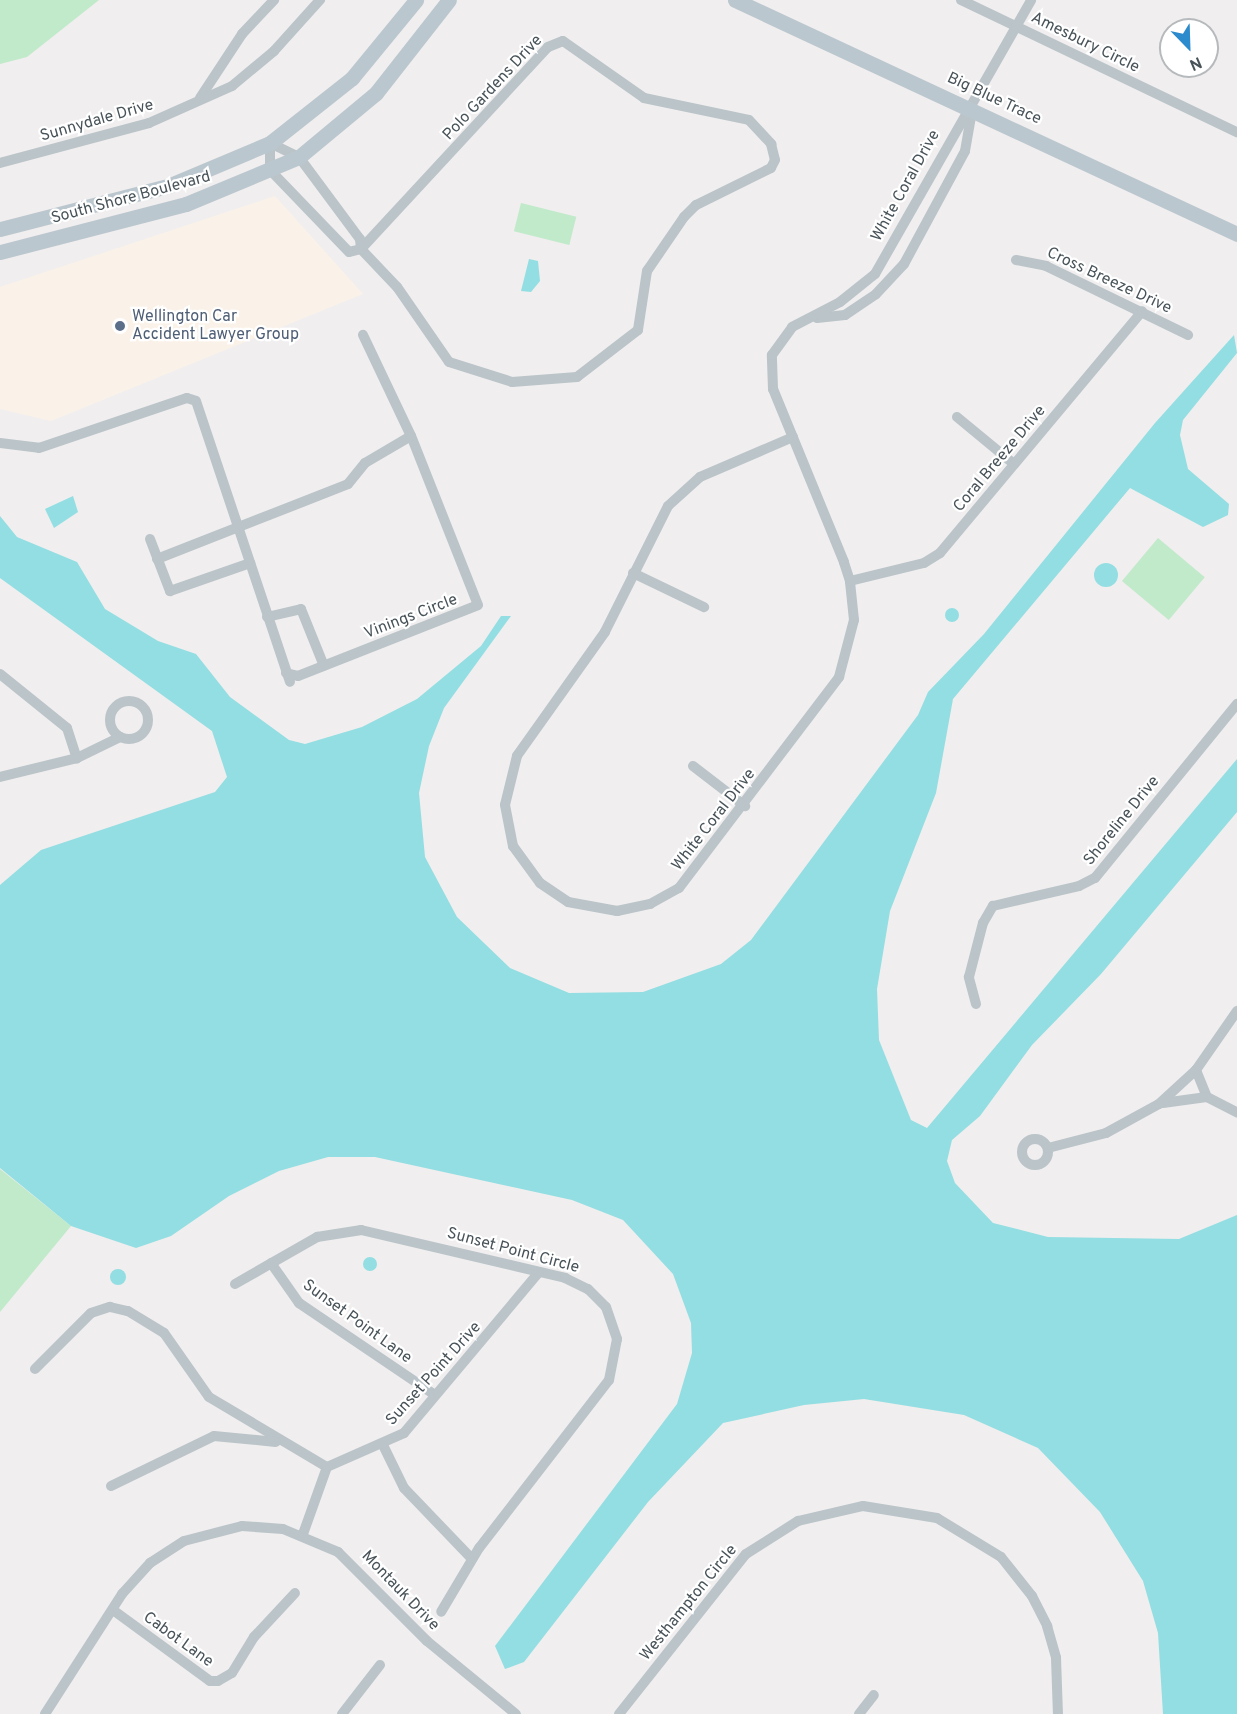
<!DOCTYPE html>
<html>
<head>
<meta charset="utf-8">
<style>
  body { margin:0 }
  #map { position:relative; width:1237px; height:1714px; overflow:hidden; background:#f0eeee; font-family:Overpass,sans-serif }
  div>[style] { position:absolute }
  .commercial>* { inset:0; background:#faf2e8 }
  .green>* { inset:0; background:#c0eaca; transform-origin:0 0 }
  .water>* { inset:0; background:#92dee2 }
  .round { border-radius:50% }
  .street>* { height:10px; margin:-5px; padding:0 5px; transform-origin:5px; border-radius:5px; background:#bac4c9 }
  .street>.ring { margin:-5px; padding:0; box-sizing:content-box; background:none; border:10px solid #bac4c9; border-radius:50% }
  .secondary>* { height:15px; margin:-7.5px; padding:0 7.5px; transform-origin:7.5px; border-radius:7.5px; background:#bbc7ce }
  .dots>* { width:16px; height:16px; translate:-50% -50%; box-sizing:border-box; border:3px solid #fff; border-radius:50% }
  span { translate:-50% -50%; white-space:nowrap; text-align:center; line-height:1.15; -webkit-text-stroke:4.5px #fff; paint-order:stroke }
  .street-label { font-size:16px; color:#485359 }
  .service-label { font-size:16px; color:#4e5e75 }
  .left { translate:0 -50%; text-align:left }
  .north { position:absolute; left:1159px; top:18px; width:60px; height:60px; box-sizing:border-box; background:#fff; border:2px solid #b6babd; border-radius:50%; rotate:157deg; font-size:16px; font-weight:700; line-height:24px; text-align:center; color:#485359 }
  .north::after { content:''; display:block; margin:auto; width:21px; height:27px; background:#2c8bcc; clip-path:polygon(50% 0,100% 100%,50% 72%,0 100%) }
</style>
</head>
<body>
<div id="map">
  <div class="commercial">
    <div style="clip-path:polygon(275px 196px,363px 294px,51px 421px,0 409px,0 287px)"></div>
  </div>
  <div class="green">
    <div style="clip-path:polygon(0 0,99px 0,27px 57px,0 64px)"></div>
    <div style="left:521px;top:203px;width:57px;height:29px;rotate:14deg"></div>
    <div style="left:1158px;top:538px;width:61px;height:56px;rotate:40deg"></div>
    <div style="clip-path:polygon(0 1169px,71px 1226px,0 1312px)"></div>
  </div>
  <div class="water">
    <div style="clip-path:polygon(529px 259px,538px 261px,540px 281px,531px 292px,521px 291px)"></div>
    <div style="clip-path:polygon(1234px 335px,1237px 353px,1183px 420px,1180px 435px,1188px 469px,1229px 504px,1228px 515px,1203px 527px,1130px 488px,953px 699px,936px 793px,890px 911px,877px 989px,879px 1040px,911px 1120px,927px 1128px,1237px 759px,1237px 812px,1101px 974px,1032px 1045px,980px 1116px,952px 1140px,947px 1161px,955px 1183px,993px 1223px,1048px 1237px,1179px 1239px,1237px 1215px,1237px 1714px,1163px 1714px,1158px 1633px,1143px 1581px,1100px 1512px,1038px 1448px,964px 1415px,864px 1399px,804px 1405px,723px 1423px,648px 1502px,524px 1662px,505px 1669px,495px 1646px,677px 1404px,692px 1353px,691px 1323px,673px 1274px,623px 1220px,572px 1200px,375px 1157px,328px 1157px,279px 1171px,229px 1196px,171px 1236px,136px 1248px,71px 1226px,0 1168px,0 885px,41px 850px,215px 792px,227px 777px,212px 731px,0 578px,0 516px,17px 537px,77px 562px,105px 609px,158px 641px,196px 654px,230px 697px,289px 740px,305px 744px,362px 727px,417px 699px,481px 646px,501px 616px,511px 616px,444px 708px,429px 746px,419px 793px,425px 857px,457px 917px,510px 968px,569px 993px,643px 992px,721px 964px,751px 940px,918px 715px,928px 692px,984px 634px,1155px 423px)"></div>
    <div style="clip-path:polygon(73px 496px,78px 512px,54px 528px,45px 509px)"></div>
    <div class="round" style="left:1094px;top:563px;width:24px;height:24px"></div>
    <div class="round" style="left:945px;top:608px;width:14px;height:14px"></div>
    <div class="round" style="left:363px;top:1257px;width:14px;height:14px"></div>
    <div class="round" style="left:110px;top:1269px;width:16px;height:16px"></div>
  </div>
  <div class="street">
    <div style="left:961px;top:0;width:306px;rotate:25.6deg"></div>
    <div style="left:563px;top:41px;width:99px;rotate:35.1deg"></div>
    <div style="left:644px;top:98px;width:107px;rotate:11.8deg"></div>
    <div style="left:749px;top:120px;width:33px;rotate:47deg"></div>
    <div style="left:771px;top:144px;width:16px;rotate:76deg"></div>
    <div style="left:775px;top:160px;width:9px;rotate:117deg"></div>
    <div style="left:771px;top:168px;width:84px;rotate:153.7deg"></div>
    <div style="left:696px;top:205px;width:17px;rotate:135deg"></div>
    <div style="left:684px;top:217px;width:65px;rotate:124.4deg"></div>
    <div style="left:647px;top:271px;width:60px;rotate:98.7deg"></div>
    <div style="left:638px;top:330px;width:77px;rotate:142.4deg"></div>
    <div style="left:577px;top:377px;width:65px;rotate:175.6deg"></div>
    <div style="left:512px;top:382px;width:66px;rotate:-162.4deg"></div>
    <div style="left:449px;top:362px;width:91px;rotate:-124.7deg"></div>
    <div style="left:397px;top:287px;width:52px;rotate:-133.5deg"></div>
    <div style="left:361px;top:249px;width:275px;rotate:-47.2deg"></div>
    <div style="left:548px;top:47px;width:16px;rotate:-22deg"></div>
    <div style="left:200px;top:98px;width:77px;rotate:-56.7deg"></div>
    <div style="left:242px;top:34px;width:47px;rotate:-46.7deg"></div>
    <div style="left:270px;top:143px;width:32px;rotate:26deg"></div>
    <div style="left:299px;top:157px;width:102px;rotate:53.4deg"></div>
    <div style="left:360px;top:239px;width:10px;rotate:84deg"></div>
    <div style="left:361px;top:249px;width:12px;rotate:166deg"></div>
    <div style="left:349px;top:252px;width:114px;rotate:-133.9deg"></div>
    <div style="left:270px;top:170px;width:27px;rotate:-90deg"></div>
    <div style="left:0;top:163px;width:154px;rotate:-15deg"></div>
    <div style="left:149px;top:123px;width:91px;rotate:-24deg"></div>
    <div style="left:232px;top:86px;width:55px;rotate:-39.8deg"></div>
    <div style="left:274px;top:51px;width:69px;rotate:-48deg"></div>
    <div style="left:1016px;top:260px;width:31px;rotate:11deg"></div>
    <div style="left:1046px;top:266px;width:158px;rotate:25.9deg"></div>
    <div style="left:817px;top:318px;width:28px;rotate:-6deg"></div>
    <div style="left:845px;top:315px;width:37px;rotate:-34deg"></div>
    <div style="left:876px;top:294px;width:41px;rotate:-47deg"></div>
    <div style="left:904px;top:264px;width:128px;rotate:-61.6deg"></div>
    <div style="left:965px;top:151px;width:41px;rotate:-80.1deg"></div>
    <div style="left:957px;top:417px;width:74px;rotate:39.5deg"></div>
    <div style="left:793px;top:437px;width:101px;rotate:156.7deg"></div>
    <div style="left:700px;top:477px;width:43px;rotate:137.8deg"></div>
    <div style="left:668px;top:506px;width:141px;rotate:116.6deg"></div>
    <div style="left:605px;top:632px;width:152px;rotate:125.4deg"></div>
    <div style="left:517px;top:756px;width:50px;rotate:103.8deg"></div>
    <div style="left:505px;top:805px;width:42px;rotate:79deg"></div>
    <div style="left:513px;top:846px;width:46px;rotate:53.9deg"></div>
    <div style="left:540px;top:883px;width:34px;rotate:34deg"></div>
    <div style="left:568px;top:902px;width:50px;rotate:10.4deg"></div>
    <div style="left:617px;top:911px;width:34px;rotate:-12deg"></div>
    <div style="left:650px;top:904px;width:33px;rotate:-29deg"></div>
    <div style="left:679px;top:888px;width:265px;rotate:-52.8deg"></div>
    <div style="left:839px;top:677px;width:59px;rotate:-75.3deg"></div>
    <div style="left:854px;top:620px;width:39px;rotate:-96deg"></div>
    <div style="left:850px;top:581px;width:20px;rotate:-108deg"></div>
    <div style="left:844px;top:562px;width:187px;rotate:-112.3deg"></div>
    <div style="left:773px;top:389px;width:34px;rotate:-92deg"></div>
    <div style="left:772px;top:355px;width:34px;rotate:-54deg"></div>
    <div style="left:792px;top:327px;width:54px;rotate:-27.5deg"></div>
    <div style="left:840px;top:302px;width:45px;rotate:-38.7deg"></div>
    <div style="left:875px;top:274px;width:315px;rotate:-60.3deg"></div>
    <div style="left:0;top:443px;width:39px;rotate:7deg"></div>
    <div style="left:39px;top:448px;width:156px;rotate:-18.7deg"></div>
    <div style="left:187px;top:398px;width:9px;rotate:18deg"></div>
    <div style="left:196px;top:401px;width:296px;rotate:71.5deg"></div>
    <div style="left:150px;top:539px;width:56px;rotate:69deg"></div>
    <div style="left:170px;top:591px;width:85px;rotate:-19.3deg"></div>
    <div style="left:157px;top:559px;width:205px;rotate:-21.4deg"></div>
    <div style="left:348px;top:484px;width:27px;rotate:-51deg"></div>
    <div style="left:365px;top:463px;width:53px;rotate:-30.4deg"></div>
    <div style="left:633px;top:573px;width:79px;rotate:25.6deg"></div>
    <div style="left:850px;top:581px;width:76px;rotate:-13.7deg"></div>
    <div style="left:924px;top:563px;width:19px;rotate:-32deg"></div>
    <div style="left:940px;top:553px;width:315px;rotate:-50.1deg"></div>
    <div style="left:267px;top:617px;width:35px;rotate:-13deg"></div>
    <div style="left:301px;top:609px;width:61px;rotate:68deg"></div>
    <div style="left:286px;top:673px;width:12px;rotate:14deg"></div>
    <div style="left:298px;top:676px;width:193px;rotate:-21.5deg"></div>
    <div style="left:478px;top:605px;width:182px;rotate:-111.6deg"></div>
    <div style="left:411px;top:436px;width:112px;rotate:-115.4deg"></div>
    <div style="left:0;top:674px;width:86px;rotate:38.9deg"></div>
    <div style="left:67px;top:728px;width:32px;rotate:72deg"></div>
    <div class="ring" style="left:110px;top:701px;width:28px;height:28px"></div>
    <div style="left:693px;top:766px;width:66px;rotate:37.6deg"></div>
    <div style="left:0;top:777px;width:79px;rotate:-13.9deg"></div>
    <div style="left:77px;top:758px;width:48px;rotate:-26deg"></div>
    <div style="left:976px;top:1004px;width:28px;rotate:-105deg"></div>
    <div style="left:969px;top:977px;width:56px;rotate:-75.5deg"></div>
    <div style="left:983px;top:923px;width:20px;rotate:-60deg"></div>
    <div style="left:993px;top:906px;width:88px;rotate:-13.1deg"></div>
    <div style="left:1079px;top:886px;width:18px;rotate:-27deg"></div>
    <div style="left:1095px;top:878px;width:225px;rotate:-50.8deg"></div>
    <div style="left:1196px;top:1070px;width:29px;rotate:68deg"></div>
    <div style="left:1207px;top:1097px;width:34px;rotate:27deg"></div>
    <div style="left:1163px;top:1103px;width:44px;rotate:-7.8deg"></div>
    <div class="ring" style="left:1022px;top:1139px;width:16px;height:16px"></div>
    <div style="left:1048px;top:1148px;width:60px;rotate:-14.5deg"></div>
    <div style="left:1106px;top:1133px;width:60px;rotate:-28.7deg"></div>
    <div style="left:1159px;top:1104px;width:50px;rotate:-42.6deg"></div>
    <div style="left:1196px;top:1070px;width:72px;rotate:-55.2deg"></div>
    <div style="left:271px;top:1263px;width:49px;rotate:55deg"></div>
    <div style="left:299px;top:1303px;width:164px;rotate:34.1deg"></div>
    <div style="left:235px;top:1284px;width:95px;rotate:-29.8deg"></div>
    <div style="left:317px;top:1237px;width:45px;rotate:-9deg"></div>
    <div style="left:361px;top:1230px;width:210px;rotate:13.2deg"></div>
    <div style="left:565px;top:1278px;width:25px;rotate:26deg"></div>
    <div style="left:588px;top:1289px;width:25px;rotate:45deg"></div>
    <div style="left:606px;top:1307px;width:34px;rotate:71deg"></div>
    <div style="left:617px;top:1339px;width:42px;rotate:101deg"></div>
    <div style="left:609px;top:1380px;width:212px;rotate:127.7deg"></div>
    <div style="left:479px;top:1548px;width:74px;rotate:120.7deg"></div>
    <div style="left:35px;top:1369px;width:79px;rotate:-45deg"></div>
    <div style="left:91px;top:1313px;width:20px;rotate:-18deg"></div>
    <div style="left:110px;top:1307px;width:18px;rotate:13deg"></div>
    <div style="left:128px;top:1311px;width:42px;rotate:31.4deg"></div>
    <div style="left:164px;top:1333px;width:78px;rotate:54.9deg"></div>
    <div style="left:209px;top:1397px;width:137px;rotate:30.7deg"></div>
    <div style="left:383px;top:1445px;width:48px;rotate:64deg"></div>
    <div style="left:404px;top:1488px;width:98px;rotate:46.2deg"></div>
    <div style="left:111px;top:1486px;width:114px;rotate:-25.9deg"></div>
    <div style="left:214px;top:1436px;width:62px;rotate:5.5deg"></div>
    <div style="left:303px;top:1534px;width:71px;rotate:-70.3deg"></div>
    <div style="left:327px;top:1467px;width:84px;rotate:-23.8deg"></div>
    <div style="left:404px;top:1433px;width:210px;rotate:-50deg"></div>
    <div style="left:113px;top:1610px;width:120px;rotate:36.2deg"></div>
    <div style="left:210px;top:1681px;width:8px"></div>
    <div style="left:218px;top:1681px;width:16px;rotate:-30deg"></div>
    <div style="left:232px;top:1673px;width:42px;rotate:-58.6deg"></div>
    <div style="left:254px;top:1637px;width:60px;rotate:-47deg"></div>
    <div style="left:45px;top:1714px;width:143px;rotate:-57.3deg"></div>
    <div style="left:122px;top:1594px;width:42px;rotate:-47.9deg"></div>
    <div style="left:150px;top:1563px;width:40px;rotate:-32.9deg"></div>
    <div style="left:184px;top:1541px;width:60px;rotate:-14.5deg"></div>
    <div style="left:242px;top:1526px;width:41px;rotate:4.2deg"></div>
    <div style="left:283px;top:1529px;width:60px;rotate:22.7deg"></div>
    <div style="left:338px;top:1552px;width:126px;rotate:45deg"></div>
    <div style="left:427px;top:1641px;width:115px;rotate:39.4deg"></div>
    <div style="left:342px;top:1714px;width:62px;rotate:-52.2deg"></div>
    <div style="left:619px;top:1714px;width:204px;rotate:-51.6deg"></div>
    <div style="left:746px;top:1554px;width:62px;rotate:-32.4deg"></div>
    <div style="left:798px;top:1521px;width:67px;rotate:-13deg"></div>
    <div style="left:863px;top:1506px;width:75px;rotate:9.2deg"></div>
    <div style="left:937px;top:1518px;width:75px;rotate:31.4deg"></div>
    <div style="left:1001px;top:1557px;width:50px;rotate:51.5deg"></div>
    <div style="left:1032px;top:1596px;width:34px;rotate:63deg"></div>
    <div style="left:1047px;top:1626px;width:33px;rotate:74deg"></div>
    <div style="left:1056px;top:1658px;width:56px;rotate:88deg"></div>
    <div style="left:859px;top:1714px;width:24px;rotate:-52deg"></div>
  </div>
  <div class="secondary">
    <div style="left:735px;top:0;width:554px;rotate:24.99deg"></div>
    <div style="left:0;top:229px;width:173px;rotate:-14.4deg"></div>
    <div style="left:168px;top:186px;width:111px;rotate:-22.9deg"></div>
    <div style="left:270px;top:143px;width:105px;rotate:-38.4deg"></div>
    <div style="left:352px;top:78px;width:101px;rotate:-50.6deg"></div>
    <div style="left:0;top:252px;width:192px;rotate:-14.5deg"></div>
    <div style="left:186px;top:204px;width:122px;rotate:-22.6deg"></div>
    <div style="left:299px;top:157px;width:100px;rotate:-39.7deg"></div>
    <div style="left:376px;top:93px;width:118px;rotate:-51.9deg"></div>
  </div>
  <div class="dots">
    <div style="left:120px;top:326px;background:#5c6f8a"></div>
  </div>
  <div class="street-label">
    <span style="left:1085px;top:43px;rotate:26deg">Amesbury Circle</span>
    <span style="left:493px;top:88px;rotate:-47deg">Polo Gardens Drive</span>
    <span style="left:994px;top:99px;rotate:25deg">Big Blue Trace</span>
    <span style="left:97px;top:121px;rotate:-16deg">Sunnydale Drive</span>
    <span style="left:906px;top:186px;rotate:-61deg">White Coral Drive</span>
    <span style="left:131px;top:198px;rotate:-15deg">South Shore Boulevard</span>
    <span style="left:1109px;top:281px;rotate:25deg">Cross Breeze Drive</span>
    <span style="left:1000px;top:459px;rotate:-50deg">Coral Breeze Drive</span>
    <span style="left:411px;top:617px;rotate:-21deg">Vinings Circle</span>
    <span style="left:714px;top:820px;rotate:-52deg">White Coral Drive</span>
    <span style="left:1122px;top:821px;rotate:-51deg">Shoreline Drive</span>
    <span style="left:513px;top:1251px;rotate:15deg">Sunset Point Circle</span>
    <span style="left:357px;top:1322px;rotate:36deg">Sunset Point Lane</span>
    <span style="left:434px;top:1374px;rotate:-48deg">Sunset Point Drive</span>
    <span style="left:400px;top:1591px;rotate:46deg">Montauk Drive</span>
    <span style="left:689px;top:1603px;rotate:-51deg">Westhampton Circle</span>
    <span style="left:178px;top:1640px;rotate:36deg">Cabot Lane</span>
  </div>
  <div class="service-label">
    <span class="left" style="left:132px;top:326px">Wellington Car<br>Accident Lawyer Group</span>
  </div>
  <div class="north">N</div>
</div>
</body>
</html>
